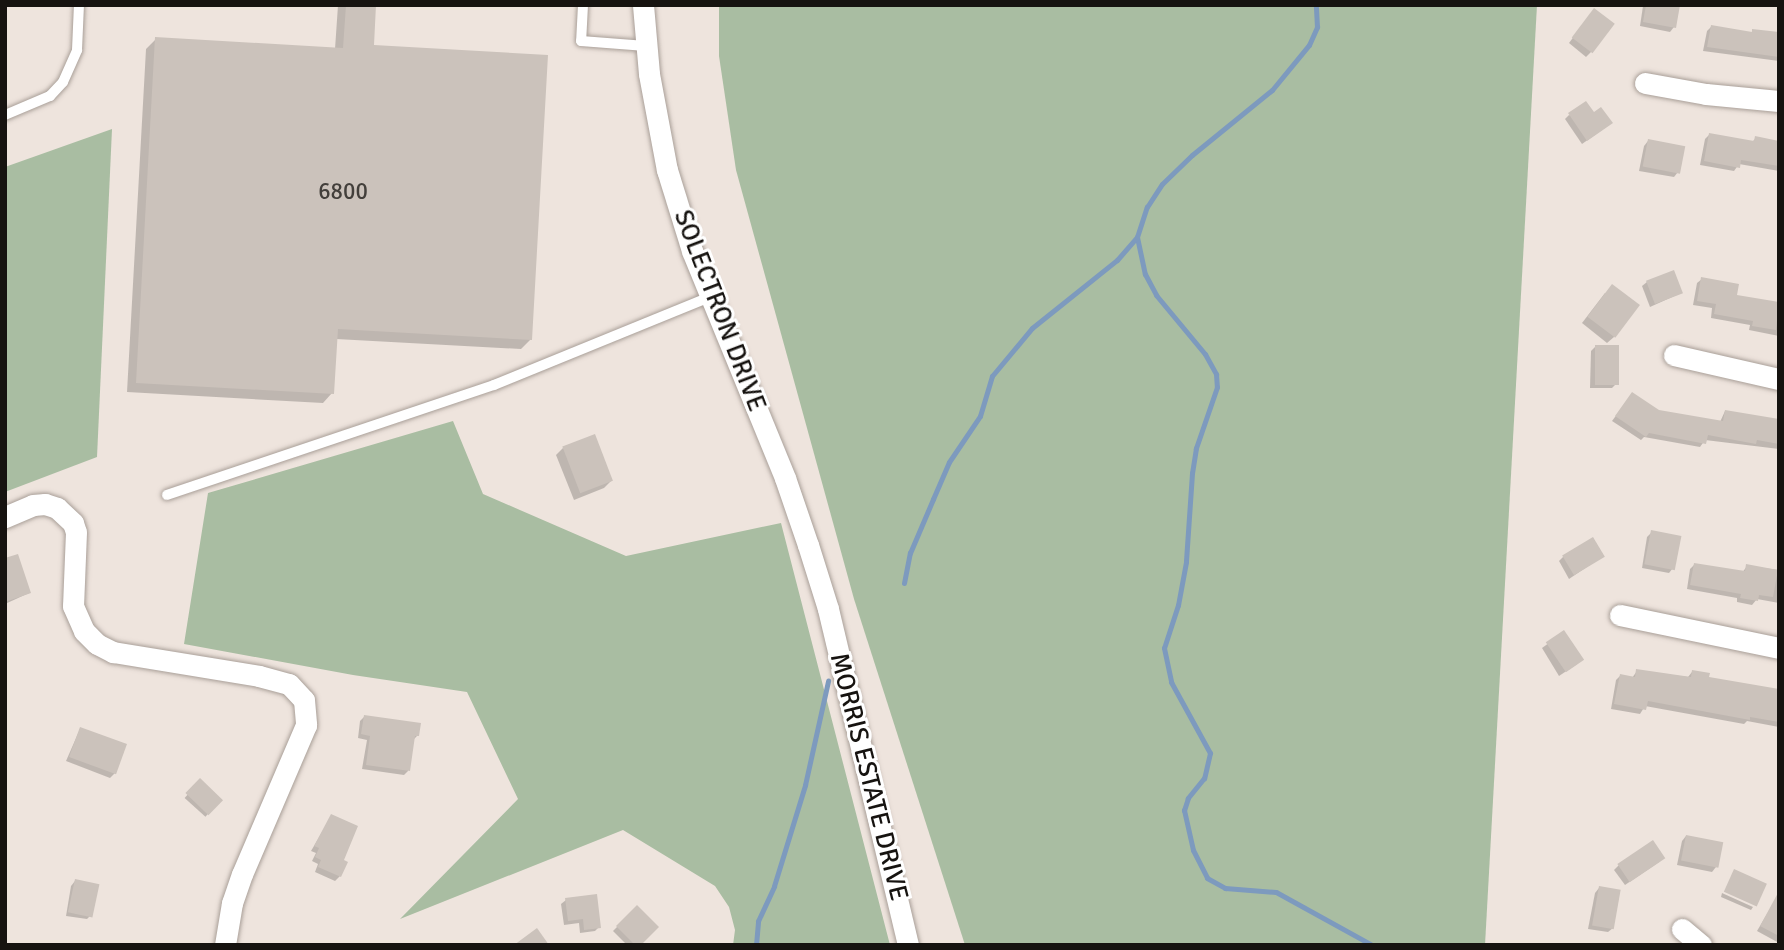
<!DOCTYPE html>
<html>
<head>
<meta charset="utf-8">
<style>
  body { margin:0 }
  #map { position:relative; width:1784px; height:950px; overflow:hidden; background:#eee4dd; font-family:Signika,sans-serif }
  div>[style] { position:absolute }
  .green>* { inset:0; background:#a9bda2 }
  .shadow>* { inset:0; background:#0003; transform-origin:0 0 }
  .stream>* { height:5px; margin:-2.5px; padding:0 2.5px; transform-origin:2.5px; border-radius:2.5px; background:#7d9abe }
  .building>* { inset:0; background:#cbc2bb; transform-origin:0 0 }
  .roads { filter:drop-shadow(0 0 2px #a99f98) drop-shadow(0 0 2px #a99f98) }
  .service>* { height:10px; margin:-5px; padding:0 5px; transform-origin:5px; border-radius:5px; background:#fff }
  .minor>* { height:21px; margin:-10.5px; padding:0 10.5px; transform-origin:10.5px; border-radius:10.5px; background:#fff }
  span { translate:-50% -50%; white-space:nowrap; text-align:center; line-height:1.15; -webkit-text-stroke:6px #fff; paint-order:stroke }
  .number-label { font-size:23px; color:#433f3b }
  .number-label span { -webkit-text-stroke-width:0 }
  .street-label { font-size:26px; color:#161310 }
  .frame { position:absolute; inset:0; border:7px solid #161310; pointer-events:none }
</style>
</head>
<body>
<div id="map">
  <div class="green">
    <div style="clip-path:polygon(719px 5px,1537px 5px,1485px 945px,965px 945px,854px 599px,736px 170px,719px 56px)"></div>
    <div style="clip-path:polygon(112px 129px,97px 457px,5px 492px,5px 167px)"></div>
    <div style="clip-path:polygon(453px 421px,483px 494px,626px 556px,781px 523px,890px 945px,733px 945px,735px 930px,729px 907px,715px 886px,623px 830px,400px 919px,518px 799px,467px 692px,353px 675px,184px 644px,208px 493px)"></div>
  </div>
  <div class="shadow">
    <div style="clip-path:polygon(338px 5px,375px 5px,372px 47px,531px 339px,521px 349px,336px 339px,332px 393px,323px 403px,127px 392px,146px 49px,156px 39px,335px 49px)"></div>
    <div style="clip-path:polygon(1671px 5px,1674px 27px,1670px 32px,1640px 26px,1643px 6px)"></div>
    <div style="clip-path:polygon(1590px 15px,1591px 52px,1586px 57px,1569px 43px)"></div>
    <div style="clip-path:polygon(1711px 27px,1750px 33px,1753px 31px,1779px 34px,1779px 61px,1703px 51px,1707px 31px)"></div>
    <div style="clip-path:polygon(1569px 115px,1606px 127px,1582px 144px,1565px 119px)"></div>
    <div style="clip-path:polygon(1709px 135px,1751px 143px,1756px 138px,1779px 142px,1779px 171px,1739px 164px,1734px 171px,1700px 165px,1705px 139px)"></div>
    <div style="clip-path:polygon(1648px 141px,1678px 172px,1674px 177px,1639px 171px,1644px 146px)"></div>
    <div style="clip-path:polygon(1702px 279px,1735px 296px,1779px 309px,1779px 336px,1749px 330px,1750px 325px,1711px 318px,1712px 308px,1693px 305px,1697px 283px)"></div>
    <div style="clip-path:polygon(1647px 282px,1681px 293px,1650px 307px,1642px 286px)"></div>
    <div style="clip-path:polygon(1605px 293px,1614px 337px,1607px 343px,1582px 323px)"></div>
    <div style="clip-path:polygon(1595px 347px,1616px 384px,1612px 388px,1590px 388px,1591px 351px)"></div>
    <div style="clip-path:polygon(1632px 394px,1658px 412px,1720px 422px,1725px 411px,1779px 421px,1779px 449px,1705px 440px,1700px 447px,1644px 437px,1641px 440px,1612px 421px)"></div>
    <div style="clip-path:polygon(563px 448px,611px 481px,604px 488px,574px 500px,556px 455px)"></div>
    <div style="clip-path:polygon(1652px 532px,1673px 568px,1669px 573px,1642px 568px,1647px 537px)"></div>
    <div style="clip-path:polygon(1603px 556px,1569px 579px,1559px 561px,1563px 557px)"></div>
    <div style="clip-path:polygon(5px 560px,29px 593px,5px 604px)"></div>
    <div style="clip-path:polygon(1695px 564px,1742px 573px,1747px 566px,1779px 570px,1779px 603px,1757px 599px,1752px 605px,1737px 602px,1737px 598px,1687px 589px,1690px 569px)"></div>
    <div style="clip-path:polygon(1564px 632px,1577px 664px,1559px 676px,1542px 648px)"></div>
    <div style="clip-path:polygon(1637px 671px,1688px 677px,1692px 672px,1707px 678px,1779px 690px,1779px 727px,1747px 721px,1744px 724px,1645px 706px,1640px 714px,1611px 709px,1616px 680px,1620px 676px,1632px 678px)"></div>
    <div style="clip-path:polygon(364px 717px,417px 736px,412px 741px,408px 771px,404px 775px,362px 769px,367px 740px,358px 738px,360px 721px)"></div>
    <div style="clip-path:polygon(80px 729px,115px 773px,110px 778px,66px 761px)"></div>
    <div style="left:200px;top:781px;width:28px;height:23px;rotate:42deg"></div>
    <div style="clip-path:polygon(331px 817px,342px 861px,340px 876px,335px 881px,315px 872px,318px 864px,312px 861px,316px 853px,311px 851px)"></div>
    <div style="clip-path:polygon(1686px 836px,1716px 867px,1712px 872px,1677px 865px,1682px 841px)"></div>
    <div style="clip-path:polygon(1659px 862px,1625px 885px,1614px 870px,1619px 865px)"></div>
    <div style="clip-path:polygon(75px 881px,91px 915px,87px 919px,66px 916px,71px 886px)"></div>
    <div style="clip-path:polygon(1599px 888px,1613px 928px,1608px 932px,1588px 929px,1595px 893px)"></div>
    <div style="clip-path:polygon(1722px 893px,1753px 907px,1751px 910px,1721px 897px)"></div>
    <div style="clip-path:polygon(566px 900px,599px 927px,595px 931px,580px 933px,579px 923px,564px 925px,561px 904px)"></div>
    <div style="clip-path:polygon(1773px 904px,1779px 907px,1779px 943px,1757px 931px)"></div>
    <div style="clip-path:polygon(637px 907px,639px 945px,627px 945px,613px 931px)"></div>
  </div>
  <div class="stream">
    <div style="left:1137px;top:237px;width:38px;rotate:78deg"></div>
    <div style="left:1145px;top:274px;width:24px;rotate:62deg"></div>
    <div style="left:1156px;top:295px;width:77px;rotate:50.3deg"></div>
    <div style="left:1205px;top:354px;width:23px;rotate:61deg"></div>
    <div style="left:1216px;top:374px;width:13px;rotate:86deg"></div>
    <div style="left:1217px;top:387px;width:65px;rotate:109deg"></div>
    <div style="left:1196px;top:448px;width:25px;rotate:99deg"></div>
    <div style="left:1192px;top:473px;width:89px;rotate:93.9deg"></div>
    <div style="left:1186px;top:562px;width:44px;rotate:100.5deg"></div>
    <div style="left:1178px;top:605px;width:45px;rotate:108deg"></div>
    <div style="left:1164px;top:648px;width:35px;rotate:78deg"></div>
    <div style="left:1171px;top:682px;width:81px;rotate:61.2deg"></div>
    <div style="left:1210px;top:753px;width:26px;rotate:103deg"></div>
    <div style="left:1204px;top:778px;width:26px;rotate:129deg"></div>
    <div style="left:1188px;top:798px;width:13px;rotate:108deg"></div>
    <div style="left:1184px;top:810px;width:41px;rotate:77.3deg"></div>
    <div style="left:1193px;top:850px;width:31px;rotate:63deg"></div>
    <div style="left:1207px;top:878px;width:21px;rotate:29deg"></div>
    <div style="left:1225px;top:888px;width:51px;rotate:4.5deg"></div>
    <div style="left:1276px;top:892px;width:110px;rotate:28.9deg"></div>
    <div style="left:904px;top:583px;width:31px;rotate:-79deg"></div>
    <div style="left:910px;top:553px;width:59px;rotate:-66.9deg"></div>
    <div style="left:933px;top:499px;width:40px;rotate:-66.6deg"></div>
    <div style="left:949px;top:462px;width:55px;rotate:-56deg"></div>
    <div style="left:980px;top:416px;width:42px;rotate:-73.3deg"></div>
    <div style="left:992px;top:376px;width:62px;rotate:-50.2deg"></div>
    <div style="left:1032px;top:328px;width:109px;rotate:-38.7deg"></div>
    <div style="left:1117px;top:260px;width:30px;rotate:-49deg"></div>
    <div style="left:1137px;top:237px;width:32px;rotate:-72deg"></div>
    <div style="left:1147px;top:207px;width:27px;rotate:-57deg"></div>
    <div style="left:1162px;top:184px;width:42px;rotate:-44deg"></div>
    <div style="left:1192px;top:155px;width:103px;rotate:-39.1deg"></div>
    <div style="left:1272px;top:90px;width:58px;rotate:-50.6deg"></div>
    <div style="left:1309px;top:45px;width:20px;rotate:-66deg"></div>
    <div style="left:1317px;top:27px;width:22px;rotate:-93deg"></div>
    <div style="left:756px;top:945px;width:24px;rotate:-85deg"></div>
    <div style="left:758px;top:921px;width:38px;rotate:-65deg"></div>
    <div style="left:774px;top:886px;width:106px;rotate:-72.9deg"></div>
    <div style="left:805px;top:785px;width:107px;rotate:-77.5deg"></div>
  </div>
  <div class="building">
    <div style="clip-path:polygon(346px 5px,376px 5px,374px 45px,548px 55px,532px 340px,338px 329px,334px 394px,136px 383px,155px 37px,343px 48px)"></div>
    <div style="clip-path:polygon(1646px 5px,1680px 5px,1676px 28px,1643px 22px)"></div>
    <div style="left:1594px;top:8px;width:26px;height:37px;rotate:37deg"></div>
    <div style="clip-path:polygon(1711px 25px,1752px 32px,1752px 29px,1779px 32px,1779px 57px,1707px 47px)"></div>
    <div style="clip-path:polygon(1586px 101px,1594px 112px,1601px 107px,1613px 123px,1587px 141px,1568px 113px)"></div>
    <div style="clip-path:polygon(1709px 133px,1754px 141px,1755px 136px,1779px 141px,1779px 166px,1741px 160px,1740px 168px,1704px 161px)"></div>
    <div style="left:1648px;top:139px;width:38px;height:28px;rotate:11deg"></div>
    <div style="left:1674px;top:270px;width:25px;height:30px;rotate:69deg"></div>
    <div style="clip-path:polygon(1701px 277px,1739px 284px,1737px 295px,1779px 302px,1776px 330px,1752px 326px,1753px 321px,1714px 314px,1716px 304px,1697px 301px)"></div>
    <div style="left:1612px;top:284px;width:35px;height:41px;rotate:37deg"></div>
    <div style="left:1595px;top:345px;width:24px;height:40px"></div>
    <div style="clip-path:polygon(1632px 392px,1659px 410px,1723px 421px,1725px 410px,1779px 419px,1779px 444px,1757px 440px,1756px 444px,1708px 435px,1706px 444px,1649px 433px,1646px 437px,1615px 416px)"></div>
    <div style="left:595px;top:434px;width:50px;height:35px;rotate:69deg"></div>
    <div style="left:1651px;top:530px;width:31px;height:35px;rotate:11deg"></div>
    <div style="left:1593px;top:537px;width:23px;height:36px;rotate:59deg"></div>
    <div style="clip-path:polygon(18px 554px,31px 593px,5px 602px,5px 558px)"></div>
    <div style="clip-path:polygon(1694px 563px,1745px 571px,1746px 564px,1778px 570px,1773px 597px,1759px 595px,1758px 601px,1740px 598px,1741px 594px,1690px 585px)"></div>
    <div style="left:1564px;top:630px;width:36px;height:22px;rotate:56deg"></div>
    <div style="clip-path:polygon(1636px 669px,1691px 677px,1692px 670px,1710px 673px,1709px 677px,1779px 689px,1779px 722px,1750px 717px,1750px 720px,1648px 701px,1646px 710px,1614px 704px,1620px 674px,1635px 677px)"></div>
    <div style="clip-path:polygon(364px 715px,421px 723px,419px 736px,415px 736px,410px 771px,366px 765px,370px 736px,361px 734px)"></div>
    <div style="left:80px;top:727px;width:50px;height:32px;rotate:20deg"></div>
    <div style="left:200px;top:778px;width:32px;height:21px;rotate:44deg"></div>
    <div style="clip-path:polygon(331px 814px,358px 826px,344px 860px,348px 862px,341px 877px,318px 867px,321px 860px,315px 857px,319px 848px,314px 846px)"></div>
    <div style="left:1686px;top:835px;width:38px;height:26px;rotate:11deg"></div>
    <div style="left:1653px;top:840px;width:22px;height:43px;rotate:56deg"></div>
    <div style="left:1734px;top:869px;width:36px;height:25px;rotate:24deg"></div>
    <div style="left:75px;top:879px;width:25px;height:34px;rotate:12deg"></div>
    <div style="left:1599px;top:886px;width:22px;height:40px;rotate:10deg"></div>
    <div style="clip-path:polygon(1779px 891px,1779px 936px,1760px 926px)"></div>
    <div style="clip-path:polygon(597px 894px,601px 928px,584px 930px,583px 919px,568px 921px,565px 898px)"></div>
    <div style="clip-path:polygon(637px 905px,659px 927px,641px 945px,635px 945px,616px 926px)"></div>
    <div style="clip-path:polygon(537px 928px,549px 945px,514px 945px)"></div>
  </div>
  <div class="roads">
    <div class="service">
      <div style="left:583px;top:5px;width:36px;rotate:93deg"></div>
      <div style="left:581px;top:41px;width:65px;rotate:4.4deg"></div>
      <div style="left:5px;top:115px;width:49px;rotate:-22.9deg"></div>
      <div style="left:50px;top:96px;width:19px;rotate:-47deg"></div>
      <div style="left:63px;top:82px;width:35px;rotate:-66deg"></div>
      <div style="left:77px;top:50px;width:45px;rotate:-87.5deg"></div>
      <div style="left:167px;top:495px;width:345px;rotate:-18.6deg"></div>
      <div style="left:494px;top:385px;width:233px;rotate:-22.2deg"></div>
    </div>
    <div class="minor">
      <div style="left:643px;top:5px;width:69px;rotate:85deg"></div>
      <div style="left:649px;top:74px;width:98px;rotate:79.4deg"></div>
      <div style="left:667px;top:170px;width:85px;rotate:72.8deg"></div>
      <div style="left:692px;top:251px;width:245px;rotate:67.7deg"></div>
      <div style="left:785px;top:478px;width:71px;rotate:71.1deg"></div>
      <div style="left:808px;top:545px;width:67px;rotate:72.6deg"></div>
      <div style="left:828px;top:609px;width:345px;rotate:76.6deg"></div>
      <div style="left:1645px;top:83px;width:62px;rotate:10.2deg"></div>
      <div style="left:1706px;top:94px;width:73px;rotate:5.5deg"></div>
      <div style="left:1674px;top:355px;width:108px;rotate:12.9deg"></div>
      <div style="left:5px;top:517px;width:30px;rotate:-23deg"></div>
      <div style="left:33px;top:505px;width:12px;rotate:-5deg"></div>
      <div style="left:45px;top:504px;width:13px;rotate:18deg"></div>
      <div style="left:57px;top:508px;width:22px;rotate:43deg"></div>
      <div style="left:73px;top:523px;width:9px;rotate:72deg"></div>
      <div style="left:76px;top:532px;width:74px;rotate:92.3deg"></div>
      <div style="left:73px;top:606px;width:27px;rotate:66deg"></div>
      <div style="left:84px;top:631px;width:18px;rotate:45deg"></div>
      <div style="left:97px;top:644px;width:18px;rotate:27deg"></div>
      <div style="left:113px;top:652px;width:148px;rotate:9.3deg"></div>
      <div style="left:259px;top:676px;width:31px;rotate:15deg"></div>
      <div style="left:289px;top:684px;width:22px;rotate:47deg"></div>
      <div style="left:304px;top:700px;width:25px;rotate:85deg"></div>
      <div style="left:306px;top:725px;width:162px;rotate:113.2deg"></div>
      <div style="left:242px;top:874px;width:31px;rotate:109deg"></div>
      <div style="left:232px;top:903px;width:43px;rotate:99.5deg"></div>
      <div style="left:1620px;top:615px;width:162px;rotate:11.7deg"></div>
      <div style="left:1682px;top:929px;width:25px;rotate:40deg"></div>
    </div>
  </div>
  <div class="number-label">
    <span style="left:343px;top:192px">6800</span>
  </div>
  <div class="street-label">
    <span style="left:719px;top:311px;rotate:69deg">SOLECTRON DRIVE</span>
    <span style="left:868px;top:777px;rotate:76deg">MORRIS ESTATE DRIVE</span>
  </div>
  <div class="frame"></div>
</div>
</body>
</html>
